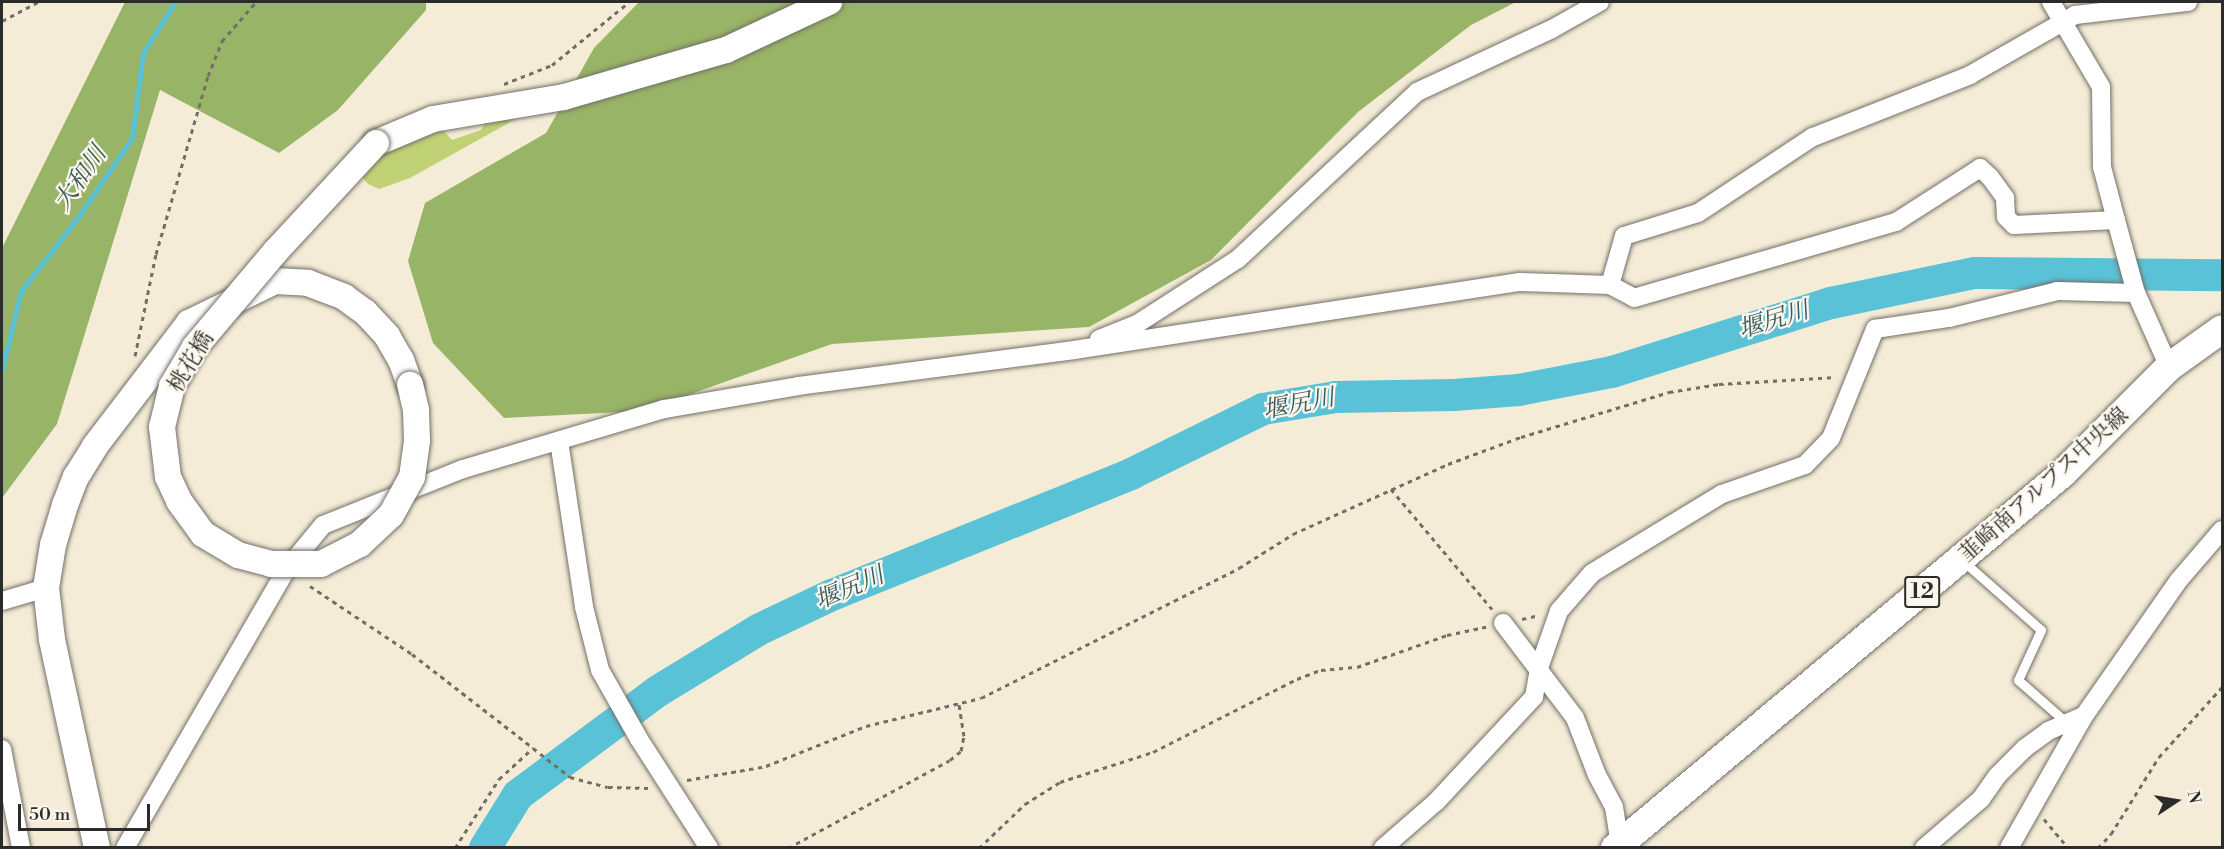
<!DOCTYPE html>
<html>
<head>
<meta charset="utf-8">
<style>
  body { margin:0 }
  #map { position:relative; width:2224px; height:849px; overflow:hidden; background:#f5ecd7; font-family:"Libre Bodoni","Noto Serif JP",serif }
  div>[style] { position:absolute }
  .green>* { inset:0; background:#c0d275 }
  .forest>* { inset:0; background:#98b466 }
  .stream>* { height:5px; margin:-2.5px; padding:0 2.5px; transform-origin:2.5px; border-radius:2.5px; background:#5ac2d7 }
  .river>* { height:32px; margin:-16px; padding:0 16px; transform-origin:16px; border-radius:16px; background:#5ac2d7 }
  .path>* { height:3px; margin-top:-1.5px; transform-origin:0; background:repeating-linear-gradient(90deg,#726f67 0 4.5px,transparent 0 9px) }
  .roads { filter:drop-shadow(0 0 2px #726f67) drop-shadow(0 0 2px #726f67) }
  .lane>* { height:9px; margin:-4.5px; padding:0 4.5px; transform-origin:4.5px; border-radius:4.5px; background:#fff }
  .street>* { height:18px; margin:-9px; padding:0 9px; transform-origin:9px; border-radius:9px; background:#fff }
  .secondary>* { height:26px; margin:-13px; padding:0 13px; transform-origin:13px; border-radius:13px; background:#fff }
  .primary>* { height:28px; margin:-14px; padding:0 14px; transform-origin:14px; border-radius:14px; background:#fff }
  .bridges { filter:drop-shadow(0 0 2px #726f67) drop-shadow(0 0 2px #726f67) }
  .secondary-bridge>* { height:26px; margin:-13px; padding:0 13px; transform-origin:13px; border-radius:13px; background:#fff }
  span { translate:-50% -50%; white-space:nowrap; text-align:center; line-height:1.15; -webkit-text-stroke:4.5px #fbf7ec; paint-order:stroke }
  .shield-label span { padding:2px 4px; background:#fbf7ec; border:2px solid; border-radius:4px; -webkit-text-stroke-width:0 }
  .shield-label { font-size:21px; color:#2b2b2b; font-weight:700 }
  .street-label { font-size:22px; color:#2b2b2b }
  .water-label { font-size:24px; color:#39585f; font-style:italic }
  .frame { position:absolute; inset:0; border:3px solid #2b2b2b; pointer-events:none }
  .north { position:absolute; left:2146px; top:771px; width:60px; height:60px; -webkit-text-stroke:4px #fbf7ec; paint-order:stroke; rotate:78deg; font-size:16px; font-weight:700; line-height:24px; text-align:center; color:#2b2b2b }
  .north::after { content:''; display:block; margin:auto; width:21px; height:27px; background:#2b2b2b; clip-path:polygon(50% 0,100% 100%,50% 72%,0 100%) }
  .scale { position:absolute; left:18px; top:804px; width:132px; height:27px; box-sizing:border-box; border:3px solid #2b2b2b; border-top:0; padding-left:8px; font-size:18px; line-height:21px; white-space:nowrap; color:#2b2b2b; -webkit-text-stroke:4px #fbf7ec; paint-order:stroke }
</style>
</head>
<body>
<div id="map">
  <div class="green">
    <div style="clip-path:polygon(521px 116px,410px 178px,379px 189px,368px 184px,360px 174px,376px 143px,433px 119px,452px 140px,481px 130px,487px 120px)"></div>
  </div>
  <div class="forest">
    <div style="clip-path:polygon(125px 2px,426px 2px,426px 10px,338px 110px,279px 153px,160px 90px,57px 424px,2px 498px,2px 248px)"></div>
    <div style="clip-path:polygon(639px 2px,1516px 2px,1471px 25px,1358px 112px,1211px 260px,1089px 327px,832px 344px,643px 411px,504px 418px,433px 343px,408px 261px,425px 203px,546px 133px,594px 48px)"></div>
  </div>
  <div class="stream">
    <div style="left:2px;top:370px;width:81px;rotate:-76.5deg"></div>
    <div style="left:21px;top:291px;width:95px;rotate:-52.3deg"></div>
    <div style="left:79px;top:216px;width:94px;rotate:-55.8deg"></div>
    <div style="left:132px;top:138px;width:86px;rotate:-82.6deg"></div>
    <div style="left:143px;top:53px;width:60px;rotate:-57.9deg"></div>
  </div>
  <div class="river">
    <div style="left:485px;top:848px;width:62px;rotate:-58.1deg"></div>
    <div style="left:518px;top:795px;width:174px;rotate:-36.6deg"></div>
    <div style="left:658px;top:691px;width:119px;rotate:-31.3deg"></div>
    <div style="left:760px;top:629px;width:80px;rotate:-25.3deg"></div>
    <div style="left:832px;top:595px;width:323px;rotate:-22deg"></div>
    <div style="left:1131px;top:474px;width:147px;rotate:-26.2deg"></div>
    <div style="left:1263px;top:409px;width:74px;rotate:-9.3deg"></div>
    <div style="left:1336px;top:397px;width:118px;rotate:-1deg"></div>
    <div style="left:1454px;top:395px;width:65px;rotate:-4.4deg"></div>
    <div style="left:1519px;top:390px;width:95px;rotate:-11deg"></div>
    <div style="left:1612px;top:372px;width:230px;rotate:-17.5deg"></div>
    <div style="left:1831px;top:303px;width:147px;rotate:-11.8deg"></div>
    <div style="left:1975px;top:273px;width:247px;rotate:0.5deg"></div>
  </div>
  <div class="path">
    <div style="left:2px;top:21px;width:41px;rotate:-27.8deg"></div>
    <div style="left:504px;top:84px;width:52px;rotate:-21.6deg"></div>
    <div style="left:552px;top:65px;width:99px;rotate:-39.3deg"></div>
    <div style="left:135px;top:356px;width:104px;rotate:-78.4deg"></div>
    <div style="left:156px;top:254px;width:185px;rotate:-73.7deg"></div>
    <div style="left:208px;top:76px;width:38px;rotate:-68deg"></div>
    <div style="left:222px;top:41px;width:52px;rotate:-48.9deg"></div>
    <div style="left:1391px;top:489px;width:157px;rotate:49.9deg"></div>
    <div style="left:310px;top:586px;width:123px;rotate:33.7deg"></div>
    <div style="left:412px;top:654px;width:153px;rotate:37.8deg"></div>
    <div style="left:1522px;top:619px;width:17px;rotate:-13deg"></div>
    <div style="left:687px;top:780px;width:80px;rotate:-10deg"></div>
    <div style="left:766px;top:766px;width:108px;rotate:-21.8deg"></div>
    <div style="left:866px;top:726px;width:118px;rotate:-13.7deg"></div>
    <div style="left:981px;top:698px;width:289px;rotate:-26.7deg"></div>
    <div style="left:1239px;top:568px;width:64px;rotate:-32.2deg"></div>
    <div style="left:1293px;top:534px;width:170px;rotate:-24.3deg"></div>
    <div style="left:1448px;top:464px;width:78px;rotate:-20.3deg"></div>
    <div style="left:1521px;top:437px;width:155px;rotate:-16.9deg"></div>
    <div style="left:1669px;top:392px;width:51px;rotate:-9.1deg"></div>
    <div style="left:1719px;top:384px;width:117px;rotate:-3.4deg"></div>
    <div style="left:2044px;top:819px;width:38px;rotate:50deg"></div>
    <div style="left:455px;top:848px;width:82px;rotate:-57.5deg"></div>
    <div style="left:499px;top:779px;width:46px;rotate:-42.4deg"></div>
    <div style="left:533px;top:748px;width:47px;rotate:38.1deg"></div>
    <div style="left:570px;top:777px;width:39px;rotate:15deg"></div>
    <div style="left:608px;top:787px;width:40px;rotate:1.4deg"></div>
    <div style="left:788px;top:848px;width:184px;rotate:-28.5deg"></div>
    <div style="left:950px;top:760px;width:14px;rotate:-39deg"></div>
    <div style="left:961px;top:751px;width:15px;rotate:-79deg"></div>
    <div style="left:964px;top:736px;width:32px;rotate:-99deg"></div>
    <div style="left:979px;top:848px;width:64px;rotate:-43.7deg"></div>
    <div style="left:1025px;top:804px;width:41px;rotate:-32.2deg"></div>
    <div style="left:1060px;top:782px;width:98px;rotate:-17.9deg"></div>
    <div style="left:1153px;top:752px;width:161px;rotate:-26.9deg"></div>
    <div style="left:1297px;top:679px;width:26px;rotate:-21deg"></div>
    <div style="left:1321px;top:670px;width:36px;rotate:-5deg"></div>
    <div style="left:1357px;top:667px;width:96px;rotate:-19.6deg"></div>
    <div style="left:1447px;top:635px;width:40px;rotate:-12deg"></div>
    <div style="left:2098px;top:848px;width:19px;rotate:-47deg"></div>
    <div style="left:2111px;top:834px;width:91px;rotate:-58.1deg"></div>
    <div style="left:2159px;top:757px;width:94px;rotate:-48deg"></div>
  </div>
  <div class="roads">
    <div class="lane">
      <div style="left:1963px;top:561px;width:104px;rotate:41.5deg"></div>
      <div style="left:2041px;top:630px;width:55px;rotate:114.7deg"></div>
      <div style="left:2018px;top:680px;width:65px;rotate:41.3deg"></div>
    </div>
    <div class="street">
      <div style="left:2051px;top:2px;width:99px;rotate:59.5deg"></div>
      <div style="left:2101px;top:87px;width:80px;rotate:89.3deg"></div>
      <div style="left:2102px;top:167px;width:55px;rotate:75.2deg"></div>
      <div style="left:1610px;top:285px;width:51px;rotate:-74.1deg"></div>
      <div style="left:1624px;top:236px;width:77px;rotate:-17.3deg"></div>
      <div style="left:1698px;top:213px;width:138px;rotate:-33.5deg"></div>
      <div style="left:1813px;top:137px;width:169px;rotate:-21.5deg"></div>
      <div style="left:1970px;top:75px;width:121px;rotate:-29.7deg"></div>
      <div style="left:2075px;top:15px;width:114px;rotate:-6.6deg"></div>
      <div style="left:1099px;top:339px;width:41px;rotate:-21.5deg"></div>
      <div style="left:1137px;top:324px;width:120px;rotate:-32.8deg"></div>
      <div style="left:1238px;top:259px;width:245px;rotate:-43deg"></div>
      <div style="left:1417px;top:92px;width:149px;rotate:-25deg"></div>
      <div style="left:1552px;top:29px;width:55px;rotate:-29.4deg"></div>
      <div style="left:559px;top:441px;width:168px;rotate:81.4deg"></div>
      <div style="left:584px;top:607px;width:65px;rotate:75.7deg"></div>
      <div style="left:600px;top:670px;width:79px;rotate:60.5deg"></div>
      <div style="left:639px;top:739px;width:130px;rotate:57.3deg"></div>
      <div style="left:2px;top:601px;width:46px;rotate:-16.5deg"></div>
      <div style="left:1503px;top:623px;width:119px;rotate:52.8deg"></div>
      <div style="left:1575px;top:718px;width:61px;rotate:68.9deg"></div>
      <div style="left:1597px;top:775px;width:36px;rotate:62deg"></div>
      <div style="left:1614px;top:807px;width:36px;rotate:81deg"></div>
      <div style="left:2px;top:749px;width:101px;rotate:79.1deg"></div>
      <div style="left:125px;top:848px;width:321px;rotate:-59.9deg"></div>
      <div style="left:286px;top:570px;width:58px;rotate:-50.6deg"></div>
      <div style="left:323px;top:525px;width:151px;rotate:-21.8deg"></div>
      <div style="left:463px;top:469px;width:210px;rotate:-16.6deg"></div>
      <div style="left:664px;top:409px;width:136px;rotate:-9.7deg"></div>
      <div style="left:798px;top:386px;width:278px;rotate:-7.4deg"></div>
      <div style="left:1074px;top:350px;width:451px;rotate:-8.7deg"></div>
      <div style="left:1520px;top:282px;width:90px;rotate:1.9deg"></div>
      <div style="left:1610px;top:285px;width:27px;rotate:28deg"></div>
      <div style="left:1634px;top:298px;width:273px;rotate:-16.2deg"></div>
      <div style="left:1896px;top:222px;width:100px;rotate:-32.7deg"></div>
      <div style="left:1980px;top:168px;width:13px;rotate:42deg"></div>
      <div style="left:1990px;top:177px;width:26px;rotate:54deg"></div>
      <div style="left:2005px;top:198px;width:19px;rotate:87deg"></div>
      <div style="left:2006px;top:217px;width:11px;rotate:45deg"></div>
      <div style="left:2014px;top:225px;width:102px;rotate:-2.8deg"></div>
      <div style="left:2116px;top:220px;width:76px;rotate:74.7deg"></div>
      <div style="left:2136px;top:293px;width:81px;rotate:66deg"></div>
      <div style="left:1383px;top:848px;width:70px;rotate:-41deg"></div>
      <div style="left:1436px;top:802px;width:144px;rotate:-47deg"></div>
      <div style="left:1534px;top:697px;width:29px;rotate:-80deg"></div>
      <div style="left:1539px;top:668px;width:60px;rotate:-70.7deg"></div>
      <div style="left:1559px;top:611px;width:50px;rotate:-49deg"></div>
      <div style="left:1592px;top:573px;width:152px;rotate:-31.3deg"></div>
      <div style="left:1722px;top:494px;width:88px;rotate:-19.3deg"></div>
      <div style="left:1805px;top:465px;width:37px;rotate:-46deg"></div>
      <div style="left:1831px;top:438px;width:118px;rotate:-68deg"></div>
      <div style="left:1875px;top:329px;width:75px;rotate:-8.5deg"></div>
      <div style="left:1949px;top:318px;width:111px;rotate:-14deg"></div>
      <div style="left:2057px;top:291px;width:79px;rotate:1.5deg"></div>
      <div style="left:1924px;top:848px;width:75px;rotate:-40.7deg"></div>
      <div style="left:1981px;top:799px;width:29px;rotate:-55deg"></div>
      <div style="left:1998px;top:775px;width:38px;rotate:-45deg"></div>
      <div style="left:2025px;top:748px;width:29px;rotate:-36deg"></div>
      <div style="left:2048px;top:731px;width:39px;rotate:-23deg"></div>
      <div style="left:2009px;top:848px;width:152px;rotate:-60.4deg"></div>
      <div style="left:2084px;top:716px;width:166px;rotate:-55.1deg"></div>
      <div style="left:2179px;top:580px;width:66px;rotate:-49.3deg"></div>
    </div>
    <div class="secondary">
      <div style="left:376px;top:143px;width:62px;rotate:-22.8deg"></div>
      <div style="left:433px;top:119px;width:133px;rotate:-9.5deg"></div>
      <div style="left:564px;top:97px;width:169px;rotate:-16.2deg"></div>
      <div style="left:726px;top:50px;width:114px;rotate:-25deg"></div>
      <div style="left:97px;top:848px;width:214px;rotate:-102.2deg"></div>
      <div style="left:52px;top:639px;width:51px;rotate:-96.7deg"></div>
      <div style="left:46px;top:588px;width:44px;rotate:-80.8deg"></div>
      <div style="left:53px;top:545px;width:42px;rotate:-73.3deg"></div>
      <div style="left:65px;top:505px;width:30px;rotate:-69deg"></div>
      <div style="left:76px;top:477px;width:36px;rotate:-58deg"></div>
      <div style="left:95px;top:446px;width:155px;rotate:-52.6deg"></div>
      <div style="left:189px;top:323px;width:96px;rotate:-26deg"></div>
      <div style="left:275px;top:281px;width:33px;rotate:3deg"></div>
      <div style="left:308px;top:283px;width:39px;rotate:21deg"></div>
      <div style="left:344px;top:297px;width:26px;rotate:36deg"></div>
      <div style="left:365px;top:312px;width:33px;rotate:47deg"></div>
      <div style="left:387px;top:336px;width:28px;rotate:60deg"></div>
      <div style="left:401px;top:360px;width:27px;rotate:70deg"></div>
    </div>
    <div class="primary">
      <div style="left:1615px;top:848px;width:583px;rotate:-39.92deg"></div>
      <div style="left:2062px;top:474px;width:151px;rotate:-45deg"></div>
      <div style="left:2169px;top:367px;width:65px;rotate:-35.6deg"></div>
    </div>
  </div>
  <div class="bridges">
    <div class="secondary-bridge">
      <div style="left:376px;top:143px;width:147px;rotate:132.8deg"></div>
      <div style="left:276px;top:251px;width:126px;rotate:130.2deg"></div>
      <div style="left:195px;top:347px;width:45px;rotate:120.5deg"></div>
      <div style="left:172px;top:386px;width:42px;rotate:103.7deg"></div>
      <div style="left:162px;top:427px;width:50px;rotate:83.2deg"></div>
      <div style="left:168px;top:477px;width:26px;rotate:65deg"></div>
      <div style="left:179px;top:501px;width:41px;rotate:54deg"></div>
      <div style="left:203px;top:534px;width:41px;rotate:31deg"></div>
      <div style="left:238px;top:555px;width:34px;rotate:15deg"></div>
      <div style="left:271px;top:564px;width:50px"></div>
      <div style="left:321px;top:564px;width:44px;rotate:-27.1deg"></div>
      <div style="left:360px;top:544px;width:42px;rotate:-43.1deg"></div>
      <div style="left:391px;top:515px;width:43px;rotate:-61.1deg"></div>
      <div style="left:412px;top:477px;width:37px;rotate:-82deg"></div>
      <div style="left:417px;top:440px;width:30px;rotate:-92deg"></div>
      <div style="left:416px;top:410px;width:26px;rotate:-103deg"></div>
    </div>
  </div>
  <div class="shield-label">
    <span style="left:1922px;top:592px">12</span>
  </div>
  <div class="street-label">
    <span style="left:191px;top:362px;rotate:-59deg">桃花橋</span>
    <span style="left:2044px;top:485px;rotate:-42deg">韮崎南アルプス中央線</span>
  </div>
  <div class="water-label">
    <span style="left:81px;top:179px;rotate:-55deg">大和川</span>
    <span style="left:1774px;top:321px;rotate:-17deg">堰尻川</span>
    <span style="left:1299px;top:405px;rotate:-11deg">堰尻川</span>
    <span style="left:850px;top:589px;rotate:-23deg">堰尻川</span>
  </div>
  <div class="frame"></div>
  <div class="north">N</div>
  <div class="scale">50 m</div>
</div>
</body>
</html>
